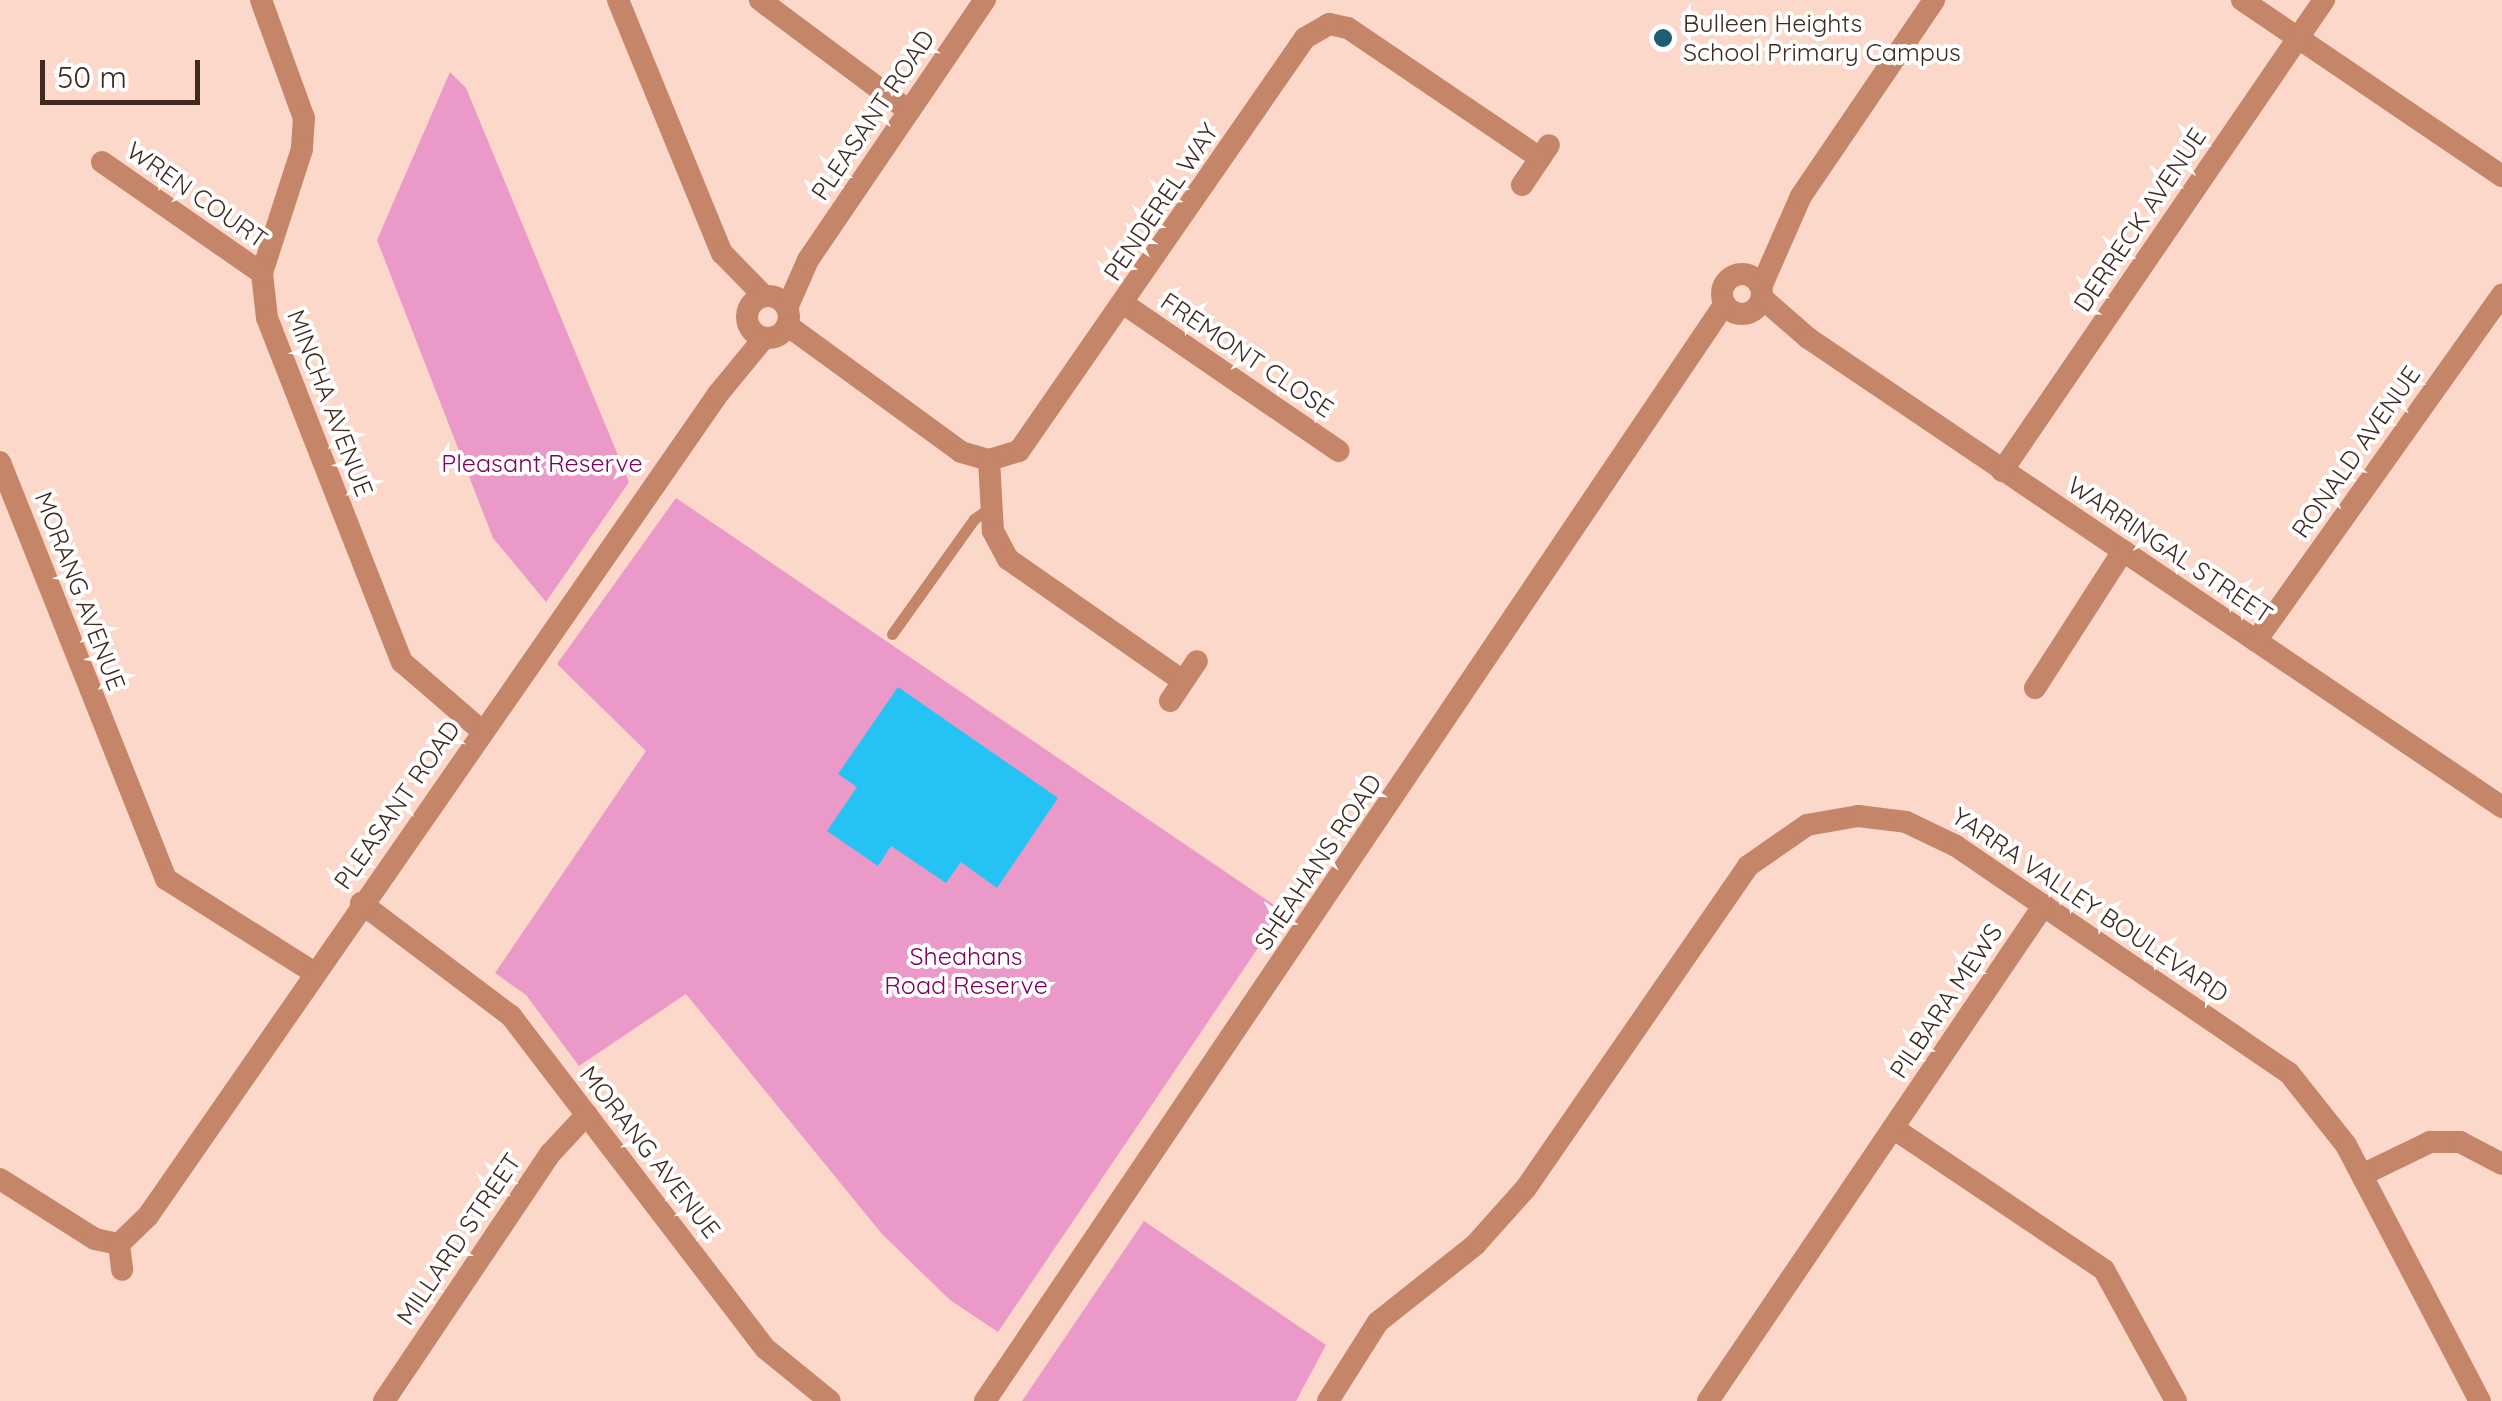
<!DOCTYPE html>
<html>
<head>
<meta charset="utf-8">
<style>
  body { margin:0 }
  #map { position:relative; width:2502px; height:1401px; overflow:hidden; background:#fbd8c9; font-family:Quicksand,sans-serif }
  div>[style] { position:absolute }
  .green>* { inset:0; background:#eb99c8 }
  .building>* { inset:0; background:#25c3f3 }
  .service>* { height:11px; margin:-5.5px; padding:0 5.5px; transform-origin:5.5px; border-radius:5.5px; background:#c58568 }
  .minor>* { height:22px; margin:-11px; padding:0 11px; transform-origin:11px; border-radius:11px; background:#c58568 }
  .minor>.ring { margin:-11px; padding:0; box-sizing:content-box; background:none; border:22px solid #c58568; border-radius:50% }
  .dots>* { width:28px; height:28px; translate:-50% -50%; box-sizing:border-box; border:5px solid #fff; border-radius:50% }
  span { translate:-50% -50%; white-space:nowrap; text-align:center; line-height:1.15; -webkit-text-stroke:8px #fff; paint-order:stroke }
  .poi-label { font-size:25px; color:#402a20 }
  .left { translate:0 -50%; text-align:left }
  .street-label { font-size:25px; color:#402a20 }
  .park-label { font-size:25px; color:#80035c }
  .scale { position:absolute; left:40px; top:60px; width:160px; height:45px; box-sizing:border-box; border:5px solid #402a20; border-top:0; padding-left:12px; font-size:30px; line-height:35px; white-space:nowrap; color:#402a20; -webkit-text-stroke:8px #fff; paint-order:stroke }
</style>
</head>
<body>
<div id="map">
  <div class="green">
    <div style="clip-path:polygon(450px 72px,466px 88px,629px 482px,546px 602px,493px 538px,377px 240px)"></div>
    <div style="clip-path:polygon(676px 498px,1283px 911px,998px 1332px,950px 1300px,882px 1234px,686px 994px,579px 1066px,526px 995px,495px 973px,646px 751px,557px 664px)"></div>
    <div style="clip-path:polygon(1144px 1221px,1326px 1345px,1296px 1401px,1022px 1401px)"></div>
  </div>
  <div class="building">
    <div style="clip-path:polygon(898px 687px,1058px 798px,997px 888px,961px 862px,946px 883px,891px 846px,878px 866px,827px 831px,857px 787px,838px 774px)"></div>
  </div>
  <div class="service">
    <div style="left:892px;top:634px;width:141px;rotate:-54.5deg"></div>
    <div style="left:974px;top:519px;width:19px;rotate:-35deg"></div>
  </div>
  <div class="minor">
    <div style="left:261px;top:0;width:126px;rotate:70deg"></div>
    <div style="left:304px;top:118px;width:31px;rotate:94deg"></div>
    <div style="left:302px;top:149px;width:130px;rotate:107.9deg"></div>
    <div style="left:262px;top:273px;width:45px;rotate:83.7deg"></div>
    <div style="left:267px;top:318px;width:370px;rotate:68.6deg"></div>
    <div style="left:402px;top:662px;width:106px;rotate:40.8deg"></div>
    <div style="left:618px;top:0;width:274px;rotate:67.7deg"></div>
    <div style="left:722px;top:253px;width:60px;rotate:45.7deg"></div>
    <div style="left:760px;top:0;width:186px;rotate:36.7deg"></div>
    <div style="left:2242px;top:0;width:314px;rotate:34.1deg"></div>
    <div style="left:102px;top:162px;width:195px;rotate:34.8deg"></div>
    <div style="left:1522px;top:185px;width:48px;rotate:-56deg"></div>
    <div class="ring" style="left:1722px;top:274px;width:18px;height:18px"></div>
    <div style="left:1761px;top:287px;width:99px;rotate:-66.3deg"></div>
    <div style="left:1801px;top:196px;width:237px;rotate:-55.8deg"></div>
    <div class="ring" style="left:747px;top:296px;width:20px;height:20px"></div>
    <div style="left:1762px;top:298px;width:61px;rotate:41deg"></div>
    <div style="left:1808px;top:338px;width:838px;rotate:34.05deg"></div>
    <div style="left:1124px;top:304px;width:260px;rotate:34.4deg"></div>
    <div style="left:787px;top:308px;width:52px;rotate:-66.4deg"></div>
    <div style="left:808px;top:260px;width:315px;rotate:-55.8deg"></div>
    <div style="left:787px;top:325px;width:215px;rotate:36.1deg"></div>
    <div style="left:961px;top:452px;width:29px;rotate:16deg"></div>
    <div style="left:989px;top:460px;width:31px;rotate:-17deg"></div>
    <div style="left:1019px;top:451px;width:502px;rotate:-55.3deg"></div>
    <div style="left:1305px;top:38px;width:28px;rotate:-30deg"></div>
    <div style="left:1329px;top:24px;width:19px;rotate:12deg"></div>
    <div style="left:1348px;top:28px;width:232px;rotate:34.1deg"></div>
    <div style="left:989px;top:460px;width:71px;rotate:86.8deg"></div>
    <div style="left:993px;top:531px;width:32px;rotate:62deg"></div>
    <div style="left:1008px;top:559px;width:213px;rotate:34.9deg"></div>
    <div style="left:0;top:462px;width:449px;rotate:68.3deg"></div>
    <div style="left:166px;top:879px;width:174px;rotate:32.3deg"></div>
    <div style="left:2002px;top:471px;width:571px;rotate:-55.64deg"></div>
    <div style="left:2256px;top:641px;width:425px;rotate:-54.6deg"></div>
    <div style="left:2035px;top:688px;width:163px;rotate:-57.3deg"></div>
    <div style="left:1170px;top:701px;width:48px;rotate:-56deg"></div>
    <div style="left:361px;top:903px;width:188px;rotate:37deg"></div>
    <div style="left:511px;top:1016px;width:419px;rotate:52.6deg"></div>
    <div style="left:766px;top:1349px;width:82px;rotate:39.1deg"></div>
    <div style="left:1893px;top:1128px;width:254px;rotate:33.9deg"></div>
    <div style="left:2104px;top:1270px;width:149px;rotate:61.2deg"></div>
    <div style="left:2362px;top:1175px;width:76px;rotate:-25.9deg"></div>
    <div style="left:2430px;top:1142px;width:30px"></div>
    <div style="left:2460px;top:1142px;width:47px;rotate:27.6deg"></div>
    <div style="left:0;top:1179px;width:112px;rotate:32.3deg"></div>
    <div style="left:95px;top:1239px;width:25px;rotate:12deg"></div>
    <div style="left:119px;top:1244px;width:40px;rotate:-44deg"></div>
    <div style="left:148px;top:1216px;width:1000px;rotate:-55.26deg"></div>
    <div style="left:718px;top:394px;width:72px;rotate:-50.6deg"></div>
    <div style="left:119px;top:1244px;width:26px;rotate:83deg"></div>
    <div style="left:384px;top:1401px;width:298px;rotate:-56.1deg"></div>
    <div style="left:550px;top:1154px;width:54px;rotate:-47.2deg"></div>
    <div style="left:985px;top:1401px;width:1322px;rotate:-56.01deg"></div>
    <div style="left:1328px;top:1401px;width:93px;rotate:-57.7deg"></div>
    <div style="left:1378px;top:1322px;width:124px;rotate:-38.4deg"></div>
    <div style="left:1475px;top:1245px;width:76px;rotate:-48.2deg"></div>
    <div style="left:1526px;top:1188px;width:391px;rotate:-55.4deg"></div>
    <div style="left:1748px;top:866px;width:72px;rotate:-34.8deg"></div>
    <div style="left:1807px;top:825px;width:52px;rotate:-10deg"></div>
    <div style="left:1858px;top:816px;width:48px;rotate:7.1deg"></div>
    <div style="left:1906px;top:822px;width:55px;rotate:25.6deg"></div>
    <div style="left:1956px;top:846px;width:403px;rotate:34.3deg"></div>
    <div style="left:2289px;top:1073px;width:92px;rotate:51.6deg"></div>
    <div style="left:2346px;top:1145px;width:289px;rotate:62.4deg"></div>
    <div style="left:1708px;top:1401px;width:599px;rotate:-55.89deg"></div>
  </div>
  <div class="dots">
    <div style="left:1663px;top:38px;background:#1e5e73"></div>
  </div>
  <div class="poi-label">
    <span class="left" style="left:1683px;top:38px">Bulleen Heights<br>School Primary Campus</span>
  </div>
  <div class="street-label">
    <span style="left:873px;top:115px;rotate:-56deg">PLEASANT ROAD</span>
    <span style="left:197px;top:195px;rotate:35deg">WREN COURT</span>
    <span style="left:1161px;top:202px;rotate:-56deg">PENDEREL WAY</span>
    <span style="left:2140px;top:220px;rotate:-56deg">DERRECK AVENUE</span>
    <span style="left:1247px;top:355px;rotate:34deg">FREMONT CLOSE</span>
    <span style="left:330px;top:403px;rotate:69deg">MINCHA AVENUE</span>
    <span style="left:2356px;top:452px;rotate:-55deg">RONALD AVENUE</span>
    <span style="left:2170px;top:550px;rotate:34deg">WARRINGAL STREET</span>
    <span style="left:80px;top:591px;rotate:69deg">MORANG AVENUE</span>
    <span style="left:397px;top:805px;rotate:-55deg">PLEASANT ROAD</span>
    <span style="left:1318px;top:862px;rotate:-56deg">SHEAHANS ROAD</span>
    <span style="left:2090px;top:905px;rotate:34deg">YARRA VALLEY BOULEVARD</span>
    <span style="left:1946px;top:1001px;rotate:-56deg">PILBARA MEWS</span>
    <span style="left:650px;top:1152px;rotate:52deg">MORANG AVENUE</span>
    <span style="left:459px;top:1239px;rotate:-56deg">MILLARD STREET</span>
  </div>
  <div class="park-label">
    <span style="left:542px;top:463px">Pleasant Reserve</span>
    <span style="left:966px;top:971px">Sheahans<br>Road Reserve</span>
  </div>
  <div class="scale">50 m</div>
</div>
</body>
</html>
